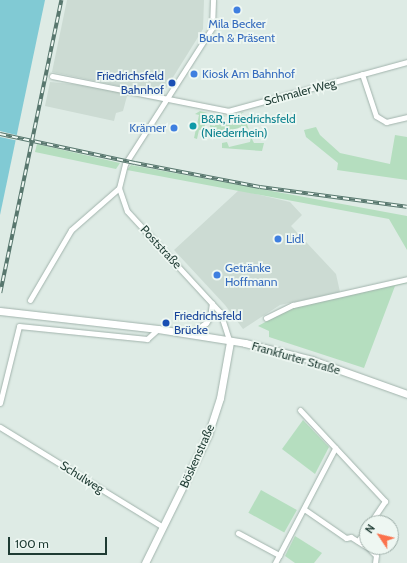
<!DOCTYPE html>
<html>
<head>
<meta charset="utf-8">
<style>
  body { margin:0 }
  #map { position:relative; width:407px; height:563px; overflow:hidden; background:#deebe5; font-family:Cabin,sans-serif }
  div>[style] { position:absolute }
  .built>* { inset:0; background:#ccdbd3 }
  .green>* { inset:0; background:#b5debf; transform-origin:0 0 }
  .water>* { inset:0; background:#81cad4 }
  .pier>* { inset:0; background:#deebe5 }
  .roads { filter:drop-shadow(0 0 1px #a1b3ac) drop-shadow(0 0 1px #a1b3ac) }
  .minor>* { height:5px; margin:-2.5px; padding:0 2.5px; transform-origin:2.5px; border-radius:2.5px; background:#fff }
  .secondary>* { height:7px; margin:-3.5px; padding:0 3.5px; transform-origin:3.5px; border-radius:3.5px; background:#fff }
  .rail>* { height:3.5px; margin-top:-1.75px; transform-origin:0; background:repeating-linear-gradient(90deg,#eef7f2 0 6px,#58776e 0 12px); box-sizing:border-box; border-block:1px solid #58776e }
  .dots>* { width:11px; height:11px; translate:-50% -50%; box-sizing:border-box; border:2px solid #eef7f2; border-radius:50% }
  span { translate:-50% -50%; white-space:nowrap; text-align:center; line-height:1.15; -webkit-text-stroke:3.5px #eef7f2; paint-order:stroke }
  .shop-label { font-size:12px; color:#366cbe }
  .left { translate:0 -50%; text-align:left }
  .right { translate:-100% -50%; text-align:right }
  .transit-label { font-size:12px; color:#164399 }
  .street-label { font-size:12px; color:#1e3b33 }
  .culture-label { font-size:12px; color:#0d838f }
  .north { position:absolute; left:359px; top:515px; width:40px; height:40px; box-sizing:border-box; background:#eef7f2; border:1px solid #9baca6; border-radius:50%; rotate:305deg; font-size:11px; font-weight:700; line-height:16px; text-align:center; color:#1e3b33 }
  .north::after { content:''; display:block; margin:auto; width:14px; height:18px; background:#fb724c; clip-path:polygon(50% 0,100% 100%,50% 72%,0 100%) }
  .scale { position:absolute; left:8px; top:537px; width:99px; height:18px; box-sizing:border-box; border:2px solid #1e3b33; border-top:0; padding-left:5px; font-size:12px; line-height:14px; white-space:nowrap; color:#1e3b33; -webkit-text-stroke:3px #eef7f2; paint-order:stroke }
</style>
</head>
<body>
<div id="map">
  <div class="built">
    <div style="clip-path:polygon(67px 0,204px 0,203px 29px,162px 95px,52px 72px)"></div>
    <div style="clip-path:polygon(50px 82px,93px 86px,131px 94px,127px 96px,123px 111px,116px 113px,114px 121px,45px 106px)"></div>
    <div style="clip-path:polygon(239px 190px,290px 202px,302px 215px,291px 226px,336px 274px,340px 292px,280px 305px,243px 329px,225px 305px,174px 250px)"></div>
  </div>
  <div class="green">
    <div style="clip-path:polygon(200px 111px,208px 113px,202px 114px,200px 123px,205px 124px,205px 131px,199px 130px,197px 139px,194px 138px,199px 115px,195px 114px)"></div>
    <div style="clip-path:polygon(244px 112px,239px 115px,241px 122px,246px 121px,249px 130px,245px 126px,225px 132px,225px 138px,223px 138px,222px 132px,212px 132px,209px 136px,210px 125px,215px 126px,217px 117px,212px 114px,227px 116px,221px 117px,221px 125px,236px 124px,237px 116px,231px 115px)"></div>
    <div style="clip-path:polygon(316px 127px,320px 135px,340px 153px,390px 164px,395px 135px,407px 137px,407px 180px,337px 170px,338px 163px,306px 137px,304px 130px)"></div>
    <div style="clip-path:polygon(251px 137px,254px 143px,264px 143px,262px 151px,222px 148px,222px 143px,227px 142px,229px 147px,250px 142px)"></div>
    <div style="clip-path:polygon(37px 144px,120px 163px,116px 169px,35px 152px)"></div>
    <div style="clip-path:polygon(131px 165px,407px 216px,407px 250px,389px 219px,127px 170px)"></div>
    <div style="clip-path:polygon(407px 280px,407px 283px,395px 286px,364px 368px,269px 337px,269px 331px,258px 326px,293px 307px)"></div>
    <div style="clip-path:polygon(303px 420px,329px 447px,315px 474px,282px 449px)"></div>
    <div style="left:261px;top:490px;width:41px;height:26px;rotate:29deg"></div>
    <div style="clip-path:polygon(295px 536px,322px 553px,314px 563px,295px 563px,285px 556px)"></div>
  </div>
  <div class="water">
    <div style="clip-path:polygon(0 0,45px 0,0 215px)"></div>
  </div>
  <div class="pier">
    <div style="clip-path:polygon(0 131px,20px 136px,19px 141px,0 137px)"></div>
  </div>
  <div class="roads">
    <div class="minor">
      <div style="left:213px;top:0;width:28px;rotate:92deg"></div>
      <div style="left:212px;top:28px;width:161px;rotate:122.6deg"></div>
      <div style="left:125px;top:164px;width:25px;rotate:104deg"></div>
      <div style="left:119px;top:188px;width:24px;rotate:71deg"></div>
      <div style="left:127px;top:211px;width:137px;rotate:47.4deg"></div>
      <div style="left:220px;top:312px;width:32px;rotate:72deg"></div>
      <div style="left:362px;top:74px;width:44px;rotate:71.6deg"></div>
      <div style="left:376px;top:116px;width:12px;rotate:31deg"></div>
      <div style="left:386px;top:122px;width:22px;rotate:-13deg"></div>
      <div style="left:52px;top:76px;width:179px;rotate:11.2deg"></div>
      <div style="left:228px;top:111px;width:186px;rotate:-15.3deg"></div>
      <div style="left:30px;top:300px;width:81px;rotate:-59.6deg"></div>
      <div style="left:71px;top:230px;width:64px;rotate:-41.2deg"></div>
      <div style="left:266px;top:318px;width:30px;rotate:-26deg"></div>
      <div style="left:293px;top:305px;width:117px;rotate:-12.8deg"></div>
      <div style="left:190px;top:334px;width:19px;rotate:-35deg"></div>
      <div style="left:206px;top:323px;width:7px;rotate:-56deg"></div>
      <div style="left:210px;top:317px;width:14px;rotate:-82deg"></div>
      <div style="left:0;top:403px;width:79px;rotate:-76.1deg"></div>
      <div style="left:19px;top:326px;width:129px;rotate:5.8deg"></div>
      <div style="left:147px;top:339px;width:15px;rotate:-42deg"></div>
      <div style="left:300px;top:410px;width:125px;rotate:47deg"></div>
      <div style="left:385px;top:501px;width:27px;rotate:124deg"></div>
      <div style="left:0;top:427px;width:191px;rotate:31.5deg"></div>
      <div style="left:304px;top:509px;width:51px;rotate:34.6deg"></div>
      <div style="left:346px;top:538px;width:5px;rotate:-11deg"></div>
      <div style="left:351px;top:537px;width:19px;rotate:32deg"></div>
      <div style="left:238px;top:533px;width:47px;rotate:28.2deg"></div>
      <div style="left:358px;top:541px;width:17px;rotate:-57deg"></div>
      <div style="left:367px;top:547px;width:12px;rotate:42deg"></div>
      <div style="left:376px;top:555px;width:8px;rotate:97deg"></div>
      <div style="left:275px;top:563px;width:130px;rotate:-62.4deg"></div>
    </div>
    <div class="secondary">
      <div style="left:0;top:311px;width:159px;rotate:6.5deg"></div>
      <div style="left:158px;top:329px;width:88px;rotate:9.1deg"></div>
      <div style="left:245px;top:343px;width:69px;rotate:14.2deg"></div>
      <div style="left:312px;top:360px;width:101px;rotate:19.7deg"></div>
      <div style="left:145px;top:563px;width:143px;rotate:-63.8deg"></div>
      <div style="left:208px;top:435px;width:39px;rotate:-72deg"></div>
      <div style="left:220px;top:398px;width:57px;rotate:-79.9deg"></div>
    </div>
  </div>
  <div class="rail">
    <div style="left:0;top:134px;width:138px;rotate:12.1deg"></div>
    <div style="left:135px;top:163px;width:127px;rotate:10.9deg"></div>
    <div style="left:260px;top:187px;width:148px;rotate:7.7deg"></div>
    <div style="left:0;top:293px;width:299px;rotate:-78.2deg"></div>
  </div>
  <div class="dots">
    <div style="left:237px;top:10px;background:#3f7fe0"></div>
    <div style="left:194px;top:74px;background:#3f7fe0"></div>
    <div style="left:172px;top:83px;background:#1a4fb4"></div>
    <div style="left:193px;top:126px;background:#0f9aa8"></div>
    <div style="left:174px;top:128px;background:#3f7fe0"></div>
    <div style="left:278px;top:239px;background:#3f7fe0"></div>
    <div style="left:217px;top:275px;background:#3f7fe0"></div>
    <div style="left:166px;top:323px;background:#1a4fb4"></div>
  </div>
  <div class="shop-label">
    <span style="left:237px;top:31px">Mila Becker<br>Buch &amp; Präsent</span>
    <span class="left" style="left:202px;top:74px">Kiosk Am Bahnhof</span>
    <span class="right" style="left:166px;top:128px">Krämer</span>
    <span class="left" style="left:286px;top:239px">Lidl</span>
    <span class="left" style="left:225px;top:275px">Getränke<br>Hoffmann</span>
  </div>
  <div class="transit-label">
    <span class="right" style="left:164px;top:83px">Friedrichsfeld<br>Bahnhof</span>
    <span class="left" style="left:174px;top:323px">Friedrichsfeld<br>Brücke</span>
  </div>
  <div class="street-label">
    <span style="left:300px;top:92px;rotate:-15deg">Schmaler Weg</span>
    <span style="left:161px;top:247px;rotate:47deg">Poststraße</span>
    <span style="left:296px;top:358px;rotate:16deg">Frankfurter Straße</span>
    <span style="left:197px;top:456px;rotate:-66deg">Böskenstraße</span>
    <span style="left:82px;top:477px;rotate:32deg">Schulweg</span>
  </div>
  <div class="culture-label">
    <span class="left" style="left:201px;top:126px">B&amp;R, Friedrichsfeld<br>(Niederrhein)</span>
  </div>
  <div class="north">N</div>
  <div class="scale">100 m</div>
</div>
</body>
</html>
